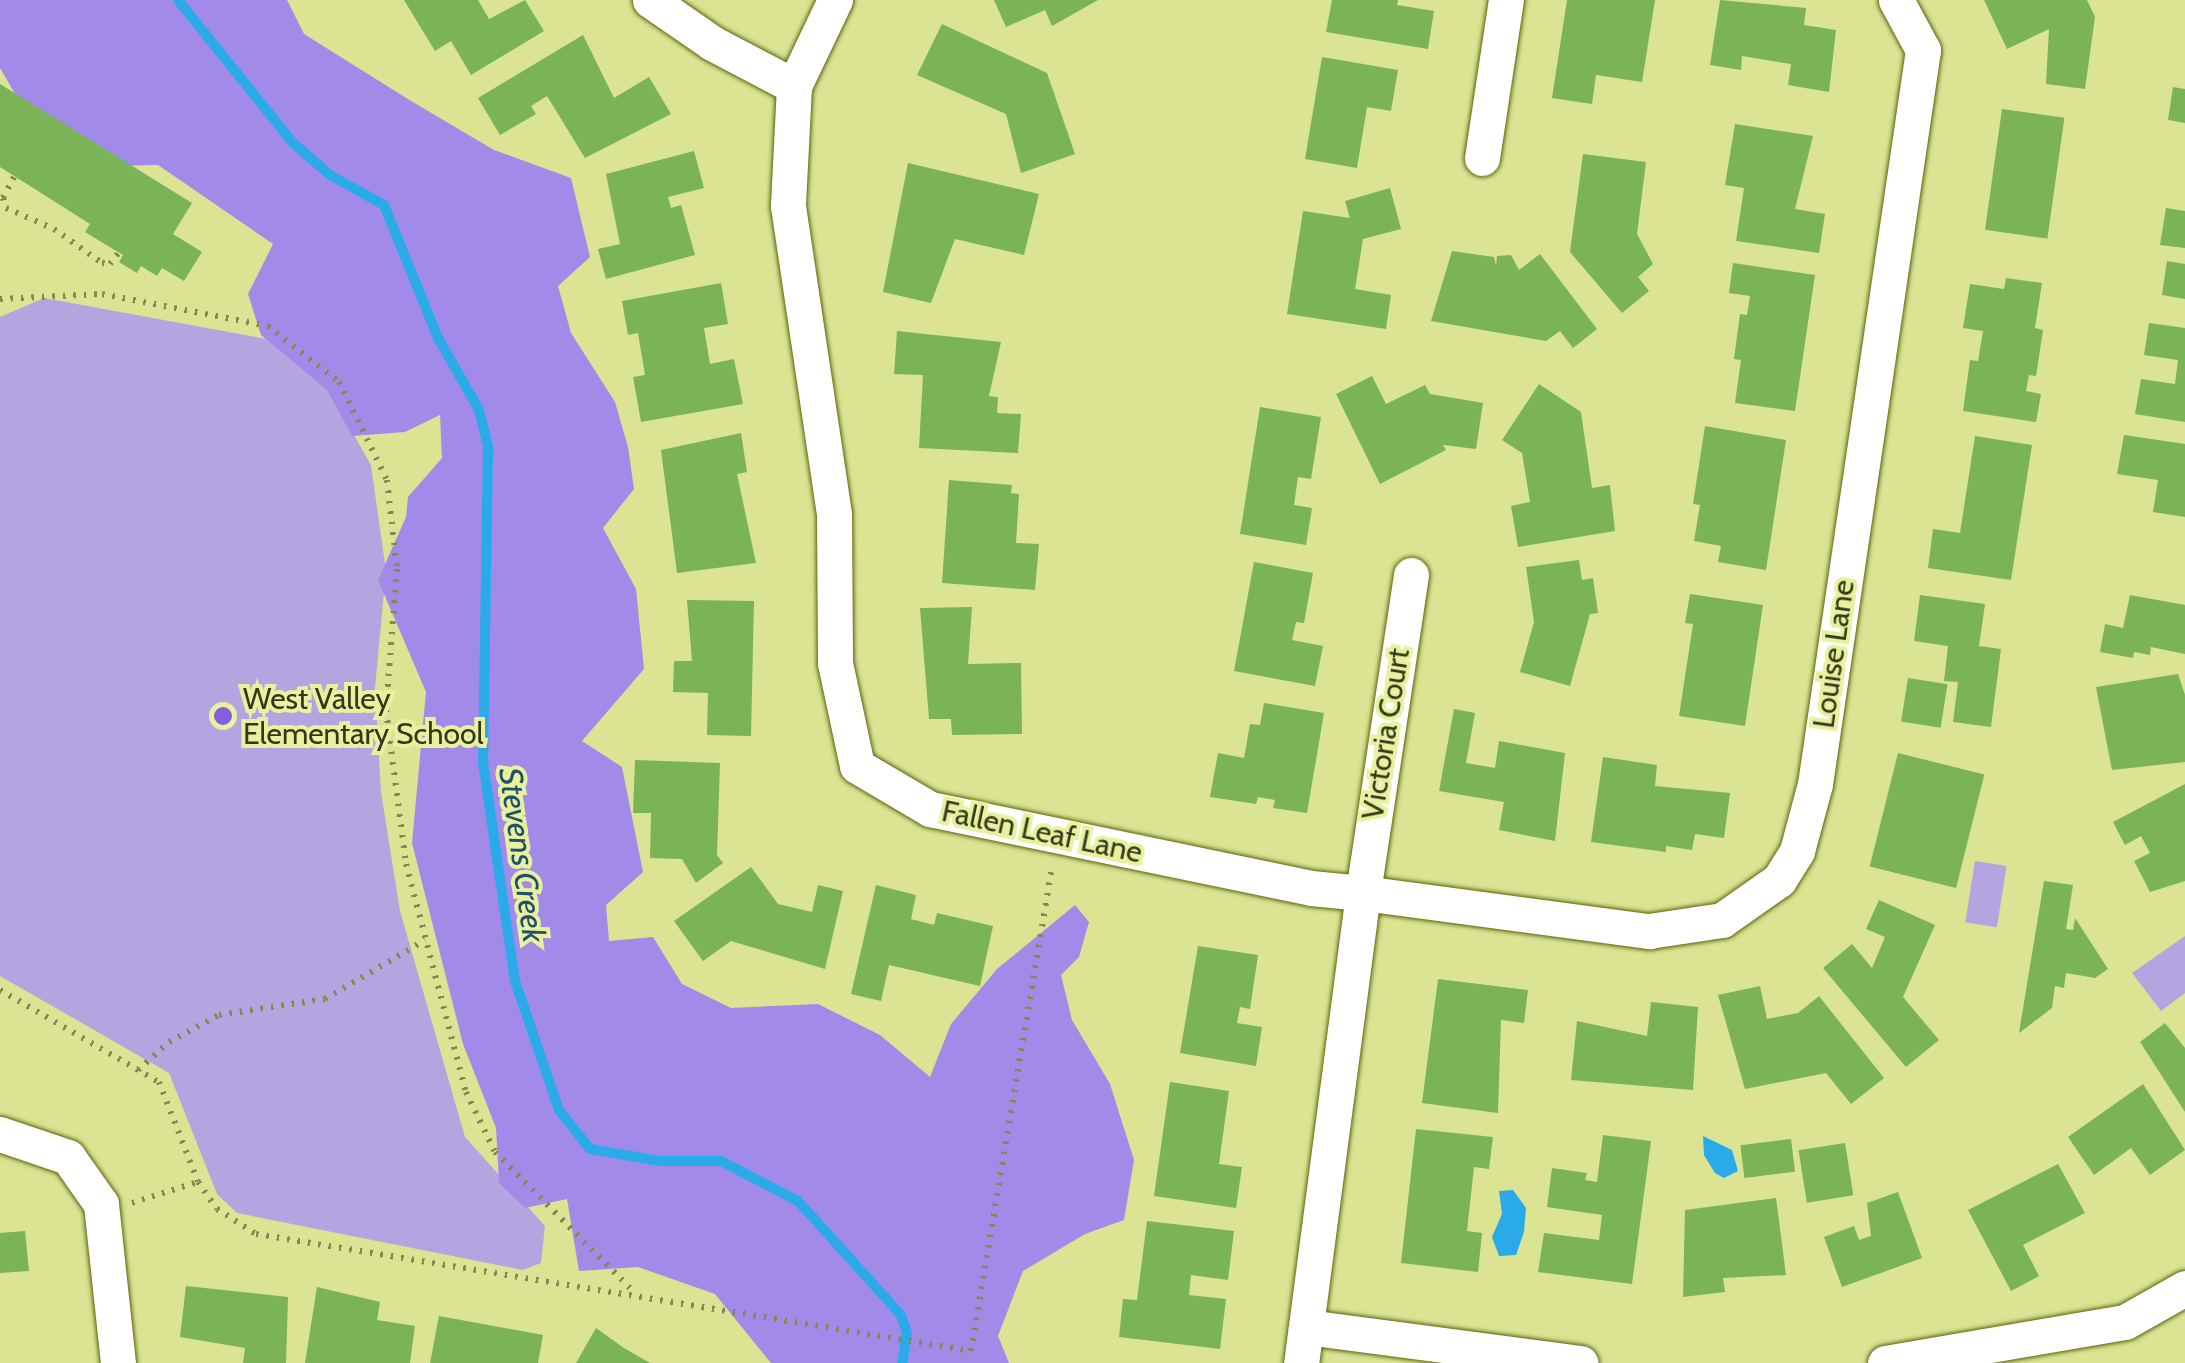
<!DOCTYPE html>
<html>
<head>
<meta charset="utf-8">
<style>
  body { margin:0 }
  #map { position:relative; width:2185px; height:1363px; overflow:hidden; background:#dae493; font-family:Cabin,sans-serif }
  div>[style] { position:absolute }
  .green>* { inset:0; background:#b3a6e0; transform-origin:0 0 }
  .forest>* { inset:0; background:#a28ae8 }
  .water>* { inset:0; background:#2aabe7 }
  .stream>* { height:10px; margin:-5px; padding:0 5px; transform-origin:5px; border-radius:5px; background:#2aabe7 }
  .building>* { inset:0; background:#7bb357; transform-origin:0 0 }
  .path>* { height:6px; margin-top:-3px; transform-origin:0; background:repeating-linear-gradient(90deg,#838952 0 2.5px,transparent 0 10.5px) }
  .roads { filter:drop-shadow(0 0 2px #5c630a) drop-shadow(0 0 2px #5c630a) }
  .minor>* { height:35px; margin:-17.5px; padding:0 17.5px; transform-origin:17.5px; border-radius:17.5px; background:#fff }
  .dots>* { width:28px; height:28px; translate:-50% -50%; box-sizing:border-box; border:5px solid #e7f1a0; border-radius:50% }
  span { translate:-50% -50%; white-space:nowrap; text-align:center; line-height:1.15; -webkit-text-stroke:8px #e7f1a0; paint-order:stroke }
  .street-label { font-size:30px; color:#343817 }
  .poi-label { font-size:30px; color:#343817 }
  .left { translate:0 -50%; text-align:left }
  .water-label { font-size:32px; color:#21516a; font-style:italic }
</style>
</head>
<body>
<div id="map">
  <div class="green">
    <div style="clip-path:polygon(44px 298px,277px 341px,318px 372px,371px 465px,386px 571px,375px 688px,381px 792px,400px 911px,465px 1137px,545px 1226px,541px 1263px,523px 1270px,237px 1213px,217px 1194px,169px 1073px,0 976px,0 317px)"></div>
    <div style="left:1975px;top:861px;width:32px;height:62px;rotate:9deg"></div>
    <div style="clip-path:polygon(2185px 936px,2185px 993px,2161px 1011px,2132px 973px)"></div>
  </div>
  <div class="forest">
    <div style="clip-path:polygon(0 0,287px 0,304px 34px,411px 101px,494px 150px,571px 178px,590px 257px,558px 286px,571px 333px,615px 402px,628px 447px,634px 489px,603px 528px,636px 589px,644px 669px,582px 741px,622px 767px,643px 872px,606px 905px,609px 941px,653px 937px,682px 984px,731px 1008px,818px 1004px,880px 1035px,930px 1077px,951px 1024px,997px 969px,1075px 905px,1089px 922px,1079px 957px,1061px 975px,1072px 1020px,1110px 1084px,1134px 1160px,1124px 1220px,1085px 1234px,1023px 1271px,998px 1336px,1009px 1363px,771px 1363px,715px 1294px,638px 1267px,579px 1271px,567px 1199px,525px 1208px,499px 1183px,496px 1128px,463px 1044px,412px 843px,426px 692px,378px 580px,406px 517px,408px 497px,442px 458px,440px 415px,405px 432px,352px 436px,327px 390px,261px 335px,248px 294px,273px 244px,158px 165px,110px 166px,32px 123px,0 68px)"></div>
  </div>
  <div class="water">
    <div style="clip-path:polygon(1703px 1136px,1732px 1150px,1738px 1171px,1724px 1178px,1715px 1173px,1704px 1155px)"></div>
    <div style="clip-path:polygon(1513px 1190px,1526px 1208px,1524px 1232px,1516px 1255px,1499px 1256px,1492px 1237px,1502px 1214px,1499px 1191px)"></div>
  </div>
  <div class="stream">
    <div style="left:178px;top:0;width:182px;rotate:51.2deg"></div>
    <div style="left:292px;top:142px;width:50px;rotate:41deg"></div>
    <div style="left:330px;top:175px;width:62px;rotate:29.1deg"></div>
    <div style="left:384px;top:205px;width:144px;rotate:67.9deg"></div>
    <div style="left:438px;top:338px;width:83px;rotate:60.3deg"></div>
    <div style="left:479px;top:410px;width:38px;rotate:76deg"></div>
    <div style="left:488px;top:447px;width:315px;rotate:90.9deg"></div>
    <div style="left:483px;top:762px;width:221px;rotate:81.7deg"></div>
    <div style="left:515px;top:981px;width:136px;rotate:71.2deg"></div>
    <div style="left:559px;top:1110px;width:50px;rotate:51.5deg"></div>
    <div style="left:590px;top:1149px;width:71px;rotate:9.7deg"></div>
    <div style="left:660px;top:1161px;width:61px"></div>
    <div style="left:721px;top:1161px;width:87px;rotate:27.5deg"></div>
    <div style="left:798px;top:1201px;width:154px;rotate:47.9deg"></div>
    <div style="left:901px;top:1315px;width:19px;rotate:72deg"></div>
    <div style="left:907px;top:1333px;width:30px;rotate:99deg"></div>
  </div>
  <div class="building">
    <div style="clip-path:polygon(404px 0,478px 0,489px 19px,525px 0,544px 31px,471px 75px,451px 41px,435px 51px)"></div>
    <div style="clip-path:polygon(994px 0,1098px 0,1052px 26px,1045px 10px,1006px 27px)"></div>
    <div style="clip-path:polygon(1332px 0,1398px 0,1397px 5px,1434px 11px,1428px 49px,1326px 32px)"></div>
    <div style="clip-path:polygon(1567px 0,1655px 0,1642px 82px,1596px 75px,1592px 104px,1552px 98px)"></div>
    <div style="clip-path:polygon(1720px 0,1806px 8px,1804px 25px,1836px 30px,1829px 92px,1788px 85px,1791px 64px,1742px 56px,1741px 70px,1710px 65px)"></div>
    <div style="clip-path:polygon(1984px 0,2087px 0,2095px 17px,2085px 89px,2046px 84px,2049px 29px,2007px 49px)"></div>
    <div style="clip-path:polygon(942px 24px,1047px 73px,1075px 154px,1021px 173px,1006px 114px,917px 75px)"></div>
    <div style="clip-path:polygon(583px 35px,614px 98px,649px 77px,671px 114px,585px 158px,547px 96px,531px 106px,536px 114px,500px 135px,478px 98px)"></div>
    <div style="clip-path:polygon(1322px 57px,1398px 70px,1391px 111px,1367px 107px,1357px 168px,1305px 159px)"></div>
    <div style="clip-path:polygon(0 84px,192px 203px,173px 234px,202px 252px,184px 281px,162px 268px,157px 276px,141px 266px,137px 273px,119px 262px,123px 255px,85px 232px,90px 224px,0 167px)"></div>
    <div style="clip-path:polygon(2173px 87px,2185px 89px,2185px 123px,2168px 120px)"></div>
    <div style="left:2002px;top:109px;width:63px;height:122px;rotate:8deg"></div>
    <div style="clip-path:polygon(1735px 124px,1813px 136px,1795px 209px,1825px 214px,1819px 253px,1736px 241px,1744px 188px,1725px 185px)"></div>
    <div style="clip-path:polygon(694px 151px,704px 188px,668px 197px,671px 208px,681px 205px,695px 255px,606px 279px,598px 249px,620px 244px,606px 174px)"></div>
    <div style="clip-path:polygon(1583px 154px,1646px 162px,1637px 234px,1653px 264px,1638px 277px,1649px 291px,1622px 313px,1570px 252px)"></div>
    <div style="clip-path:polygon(908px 163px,1039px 194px,1024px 255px,955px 239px,931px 303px,883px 292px)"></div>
    <div style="clip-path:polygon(1390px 188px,1401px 229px,1363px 239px,1355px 289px,1391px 295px,1386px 329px,1287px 314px,1303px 211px,1350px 218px,1345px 201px)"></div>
    <div style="clip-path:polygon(2166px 208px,2185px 211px,2185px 248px,2160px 245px)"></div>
    <div style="clip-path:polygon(1452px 251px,1494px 257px,1496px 266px,1497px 256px,1511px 255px,1519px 270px,1540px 254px,1597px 329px,1573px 348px,1560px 331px,1546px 341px,1431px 321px)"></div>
    <div style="clip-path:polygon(2167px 261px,2185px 264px,2185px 299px,2162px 295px)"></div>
    <div style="clip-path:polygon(1733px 263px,1815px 275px,1795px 411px,1735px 403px,1741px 360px,1734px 359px,1740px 314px,1747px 315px,1750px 296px,1729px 293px)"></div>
    <div style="clip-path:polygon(2006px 278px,2042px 283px,2035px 328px,2043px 330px,2036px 376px,2029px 375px,2026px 391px,2041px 394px,2036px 422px,1963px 411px,1970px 360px,1978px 361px,1983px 331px,1963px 328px,1970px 284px,2004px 289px)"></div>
    <div style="clip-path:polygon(721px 283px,728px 324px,704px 328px,710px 364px,734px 359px,743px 404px,641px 422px,633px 377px,645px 375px,638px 333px,628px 335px,622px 301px)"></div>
    <div style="clip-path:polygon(2149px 323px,2185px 328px,2185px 422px,2135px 414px,2141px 379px,2175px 384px,2178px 360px,2144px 355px)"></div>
    <div style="clip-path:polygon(897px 331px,1001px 342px,989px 396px,998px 397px,997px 413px,1021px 414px,1018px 453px,919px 448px,923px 375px,894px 374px)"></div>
    <div style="clip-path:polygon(1372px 376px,1386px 404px,1425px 385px,1430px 394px,1483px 403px,1476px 449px,1443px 445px,1446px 450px,1380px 484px,1336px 394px)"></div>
    <div style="clip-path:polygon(1539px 384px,1581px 412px,1592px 488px,1610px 485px,1615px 531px,1518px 547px,1511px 506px,1530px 502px,1522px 453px,1502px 440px)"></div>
    <div style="clip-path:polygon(1260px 407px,1321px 417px,1311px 479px,1298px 477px,1294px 505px,1312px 508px,1306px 545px,1240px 534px)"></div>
    <div style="clip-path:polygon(1705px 426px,1786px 440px,1766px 570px,1718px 562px,1721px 546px,1694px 541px,1700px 505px,1693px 504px)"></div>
    <div style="clip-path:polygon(741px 433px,747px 472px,737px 474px,756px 563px,677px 573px,661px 450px)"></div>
    <div style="clip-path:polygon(2124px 435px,2185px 444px,2185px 517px,2153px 512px,2158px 480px,2117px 474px)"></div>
    <div style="clip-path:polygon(1975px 436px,2032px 445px,2011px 580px,1928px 568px,1933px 529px,1960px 533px)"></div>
    <div style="clip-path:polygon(949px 480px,1012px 485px,1011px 493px,1019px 494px,1016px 543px,1039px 544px,1035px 590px,942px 583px)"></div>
    <div style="clip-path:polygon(1579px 560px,1582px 580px,1593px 578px,1598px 613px,1590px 614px,1570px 686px,1520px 672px,1534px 622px,1526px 567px)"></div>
    <div style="clip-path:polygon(1254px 562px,1313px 573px,1304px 623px,1296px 622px,1292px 640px,1323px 646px,1315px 686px,1234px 671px)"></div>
    <div style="clip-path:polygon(1690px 594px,1763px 605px,1745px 726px,1679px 716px,1693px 624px,1685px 623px)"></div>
    <div style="clip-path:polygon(1920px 595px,1985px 604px,1979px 646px,2001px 649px,1991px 727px,1953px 722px,1958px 682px,1944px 681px,1948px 646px,1914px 641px)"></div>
    <div style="clip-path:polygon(2130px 595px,2185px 605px,2185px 654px,2151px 647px,2150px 655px,2134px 652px,2133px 658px,2100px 652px,2105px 624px,2123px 628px)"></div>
    <div style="clip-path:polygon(687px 600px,754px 601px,751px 736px,707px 735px,708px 693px,673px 692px,674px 661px,692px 661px)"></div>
    <div style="clip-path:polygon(972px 607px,968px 664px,1021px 663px,1022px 734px,952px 735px,951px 719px,929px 719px,920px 608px)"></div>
    <div style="clip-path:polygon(2178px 674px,2185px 695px,2185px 762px,2112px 770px,2096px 687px)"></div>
    <div style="left:1908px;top:678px;width:40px;height:44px;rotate:9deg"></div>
    <div style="clip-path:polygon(1264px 703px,1324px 713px,1307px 813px,1273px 808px,1275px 800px,1258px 797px,1256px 804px,1210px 797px,1218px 753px,1244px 758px,1250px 724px,1260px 725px)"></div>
    <div style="clip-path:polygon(1454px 709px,1475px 713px,1466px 763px,1495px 768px,1499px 741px,1565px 753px,1555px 841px,1499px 830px,1504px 802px,1439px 791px)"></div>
    <div style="left:1898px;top:753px;width:89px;height:117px;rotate:14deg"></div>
    <div style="clip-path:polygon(1603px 757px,1657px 765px,1655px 786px,1730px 793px,1724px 838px,1695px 834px,1692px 850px,1666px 846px,1666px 852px,1591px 842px)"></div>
    <div style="clip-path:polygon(635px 760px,720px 763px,717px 855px,723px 863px,696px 883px,682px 859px,650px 858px,651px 813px,633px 813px)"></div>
    <div style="clip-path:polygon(2185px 784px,2185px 881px,2150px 892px,2134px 861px,2150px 853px,2141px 836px,2125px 845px,2113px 822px)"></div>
    <div style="clip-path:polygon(751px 867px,778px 904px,812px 912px,818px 885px,843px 891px,825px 969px,731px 941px,703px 961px,674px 921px)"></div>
    <div style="clip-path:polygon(2044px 881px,2073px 885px,2066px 929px,2073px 930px,2075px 918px,2108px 969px,2095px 978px,2066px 973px,2064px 988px,2055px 986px,2052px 1008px,2019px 1033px)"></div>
    <div style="clip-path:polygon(876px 885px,916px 895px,911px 919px,934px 925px,937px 913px,993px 926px,980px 986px,889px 965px,881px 1001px,851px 994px)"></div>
    <div style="clip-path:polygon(1879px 900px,1935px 925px,1903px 997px,1939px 1040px,1906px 1067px,1823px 968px,1852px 944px,1872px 968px,1885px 937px,1866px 929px)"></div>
    <div style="clip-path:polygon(1198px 946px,1258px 955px,1250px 1009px,1240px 1007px,1237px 1023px,1262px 1027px,1256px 1066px,1180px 1053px)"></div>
    <div style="clip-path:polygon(1438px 979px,1528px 990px,1524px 1023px,1501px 1020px,1498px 1113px,1422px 1103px)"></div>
    <div style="clip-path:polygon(1760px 986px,1767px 1019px,1798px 1013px,1819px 996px,1884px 1078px,1851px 1104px,1826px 1073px,1745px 1089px,1718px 995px)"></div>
    <div style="clip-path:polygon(1651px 1002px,1698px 1007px,1693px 1090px,1571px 1080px,1577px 1021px,1647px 1036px)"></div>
    <div style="clip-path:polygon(2165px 1023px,2185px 1048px,2185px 1112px,2140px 1042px)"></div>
    <div style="clip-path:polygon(1170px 1082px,1229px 1091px,1219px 1164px,1242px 1167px,1236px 1208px,1154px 1196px)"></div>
    <div style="clip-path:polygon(2143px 1084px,2185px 1150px,2150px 1175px,2131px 1148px,2094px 1175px,2068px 1137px)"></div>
    <div style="clip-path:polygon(1416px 1129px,1493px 1137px,1489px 1169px,1474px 1167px,1467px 1231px,1482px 1233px,1478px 1272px,1401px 1263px)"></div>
    <div style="clip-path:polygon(1603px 1135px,1651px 1141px,1632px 1284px,1538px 1272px,1544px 1233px,1599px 1240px,1602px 1215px,1547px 1207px,1552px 1168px,1587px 1173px,1585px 1180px,1597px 1182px)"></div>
    <div style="left:1791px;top:1139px;width:33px;height:51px;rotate:83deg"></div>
    <div style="left:1845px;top:1143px;width:53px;height:47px;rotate:81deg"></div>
    <div style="clip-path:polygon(2058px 1164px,2085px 1213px,2023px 1245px,2039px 1276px,2011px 1291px,1968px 1210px)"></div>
    <div style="clip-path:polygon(1898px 1192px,1922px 1258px,1842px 1287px,1824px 1237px,1854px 1226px,1859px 1240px,1871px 1236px,1867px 1203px)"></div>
    <div style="clip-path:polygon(1776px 1198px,1786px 1275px,1723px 1278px,1725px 1292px,1683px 1297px,1685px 1210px)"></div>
    <div style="clip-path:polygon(1147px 1221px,1234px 1231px,1228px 1280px,1191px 1275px,1189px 1295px,1226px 1299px,1220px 1349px,1119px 1337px,1123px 1299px,1137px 1300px)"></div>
    <div style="clip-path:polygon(25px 1231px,29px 1271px,0 1273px,0 1233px)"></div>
    <div style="clip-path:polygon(186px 1286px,288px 1297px,286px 1363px,243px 1363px,245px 1348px,180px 1337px)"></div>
    <div style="clip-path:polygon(317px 1287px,380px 1302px,377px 1320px,415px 1326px,410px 1363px,305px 1363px)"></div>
    <div style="clip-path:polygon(439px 1316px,543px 1335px,538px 1363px,430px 1363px)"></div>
    <div style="clip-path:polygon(596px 1328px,624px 1348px,650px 1363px,576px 1363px)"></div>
  </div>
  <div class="path">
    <div style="left:14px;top:177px;width:24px;rotate:118deg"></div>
    <div style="left:3px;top:198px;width:10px;rotate:73deg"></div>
    <div style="left:6px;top:208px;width:52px;rotate:23.6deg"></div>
    <div style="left:54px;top:229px;width:59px;rotate:35.3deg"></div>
    <div style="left:102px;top:263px;width:8px;rotate:7deg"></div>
    <div style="left:110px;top:264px;width:15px;rotate:-53deg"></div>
    <div style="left:0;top:299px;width:102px;rotate:-2.8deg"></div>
    <div style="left:102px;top:294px;width:169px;rotate:10.9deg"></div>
    <div style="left:268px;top:326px;width:90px;rotate:38.3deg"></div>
    <div style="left:339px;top:382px;width:109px;rotate:63.9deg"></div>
    <div style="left:387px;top:480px;width:90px;rotate:83.6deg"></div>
    <div style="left:397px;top:569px;width:141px;rotate:94.5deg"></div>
    <div style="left:386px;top:710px;width:155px;rotate:82.6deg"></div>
    <div style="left:406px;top:864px;width:236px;rotate:75.3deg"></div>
    <div style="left:466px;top:1092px;width:67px;rotate:64.2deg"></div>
    <div style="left:495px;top:1152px;width:197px;rotate:45.2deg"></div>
    <div style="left:0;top:990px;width:184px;rotate:30.1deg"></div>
    <div style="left:159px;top:1082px;width:107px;rotate:68.7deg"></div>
    <div style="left:138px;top:1070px;width:42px;rotate:-42.1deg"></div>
    <div style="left:169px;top:1042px;width:57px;rotate:-28.4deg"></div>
    <div style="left:219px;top:1015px;width:107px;rotate:-8.6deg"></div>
    <div style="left:325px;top:999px;width:116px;rotate:-30.5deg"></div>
    <div style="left:132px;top:1203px;width:69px;rotate:-17.7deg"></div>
    <div style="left:198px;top:1182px;width:33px;rotate:55deg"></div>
    <div style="left:217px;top:1209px;width:46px;rotate:32.7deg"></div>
    <div style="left:256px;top:1234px;width:725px;rotate:9.29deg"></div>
    <div style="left:971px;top:1351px;width:493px;rotate:-80.5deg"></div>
  </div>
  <div class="roads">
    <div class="minor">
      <div style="left:650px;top:0;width:75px;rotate:34.7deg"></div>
      <div style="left:712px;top:43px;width:93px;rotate:27.7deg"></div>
      <div style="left:835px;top:0;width:95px;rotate:115.5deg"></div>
      <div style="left:794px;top:86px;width:120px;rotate:92.9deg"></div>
      <div style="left:788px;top:206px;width:312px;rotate:81.5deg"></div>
      <div style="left:834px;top:515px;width:148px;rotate:89.6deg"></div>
      <div style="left:835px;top:663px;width:105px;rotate:77.9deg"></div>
      <div style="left:857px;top:766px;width:85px;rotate:30.5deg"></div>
      <div style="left:930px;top:809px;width:389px;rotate:11.7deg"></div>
      <div style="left:1311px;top:888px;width:52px;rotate:5.5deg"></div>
      <div style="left:1363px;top:893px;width:474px;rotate:97.5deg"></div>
      <div style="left:1482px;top:158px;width:160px;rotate:-81.4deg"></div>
      <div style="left:1411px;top:575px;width:322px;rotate:98.6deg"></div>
      <div style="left:1363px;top:893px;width:289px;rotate:7.6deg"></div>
      <div style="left:1649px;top:931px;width:74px;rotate:-8.6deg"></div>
      <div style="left:1722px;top:920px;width:70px;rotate:-35.1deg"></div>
      <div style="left:1779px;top:880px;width:34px;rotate:-58deg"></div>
      <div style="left:1797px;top:851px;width:69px;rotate:-75deg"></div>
      <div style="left:1815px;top:784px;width:742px;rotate:-81.63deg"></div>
      <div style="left:1923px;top:50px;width:57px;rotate:-118.4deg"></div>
      <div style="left:0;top:1134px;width:72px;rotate:18.7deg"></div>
      <div style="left:68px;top:1157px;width:57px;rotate:54.9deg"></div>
      <div style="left:101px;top:1204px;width:160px;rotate:83.9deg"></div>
      <div style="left:1306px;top:1327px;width:277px;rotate:7.5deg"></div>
      <div style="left:1885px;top:1363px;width:243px;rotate:-9.7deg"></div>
      <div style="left:2125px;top:1322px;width:69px;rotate:-29.5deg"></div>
    </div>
  </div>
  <div class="dots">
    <div style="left:223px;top:716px;background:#8560da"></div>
  </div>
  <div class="street-label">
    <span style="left:1834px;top:654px;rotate:-82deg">Louise Lane</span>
    <span style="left:1386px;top:734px;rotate:-81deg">Victoria Court</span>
    <span style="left:1042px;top:832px;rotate:12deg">Fallen Leaf Lane</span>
  </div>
  <div class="poi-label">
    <span class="left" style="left:243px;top:716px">West Valley<br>Elementary School</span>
  </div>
  <div class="water-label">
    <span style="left:522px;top:855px;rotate:82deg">Stevens Creek</span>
  </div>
</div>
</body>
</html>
